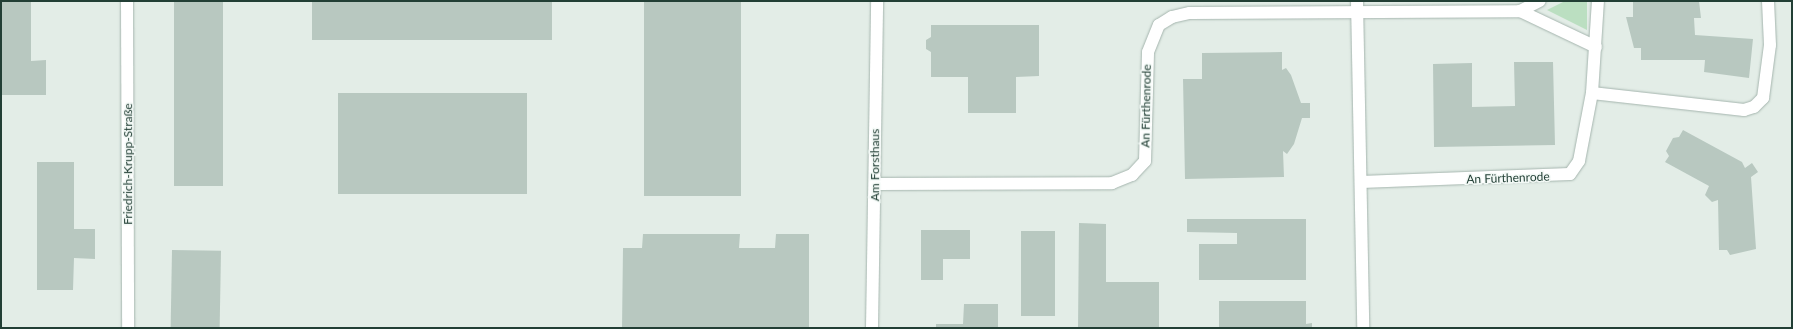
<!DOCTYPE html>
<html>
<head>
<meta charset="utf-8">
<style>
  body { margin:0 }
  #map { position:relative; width:1793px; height:329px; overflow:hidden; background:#e3ede7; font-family:Lato,sans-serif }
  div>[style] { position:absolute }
  .green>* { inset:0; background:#bbdfc1 }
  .building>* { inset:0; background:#b8c8c0; transform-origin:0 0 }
  .roads { filter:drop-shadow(0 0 1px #a5b5ae) drop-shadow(0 0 1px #a5b5ae) }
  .minor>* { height:12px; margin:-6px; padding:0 6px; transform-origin:6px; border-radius:6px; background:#fff }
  span { translate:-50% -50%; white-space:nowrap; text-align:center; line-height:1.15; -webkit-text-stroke:3px #f3f9f6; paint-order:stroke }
  .street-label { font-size:12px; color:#223f35 }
  .frame { position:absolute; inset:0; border:2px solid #223f35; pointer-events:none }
</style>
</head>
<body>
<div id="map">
  <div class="green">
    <div style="clip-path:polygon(1565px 1px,1587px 1px,1587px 30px,1547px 10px)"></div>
  </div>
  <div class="building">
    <div style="clip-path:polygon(1px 1px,31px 1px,31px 61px,46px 60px,46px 95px,1px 95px)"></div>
    <div style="left:174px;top:1px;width:49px;height:185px"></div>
    <div style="left:312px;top:1px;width:240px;height:39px"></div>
    <div style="left:644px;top:1px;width:97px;height:195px"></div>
    <div style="clip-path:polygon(1633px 1px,1699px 1px,1701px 18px,1694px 18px,1695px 35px,1753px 39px,1749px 78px,1704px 72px,1705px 60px,1641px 60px,1641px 48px,1634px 48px,1626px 17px,1633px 17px)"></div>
    <div style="clip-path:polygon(931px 25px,1039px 25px,1039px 76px,1016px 77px,1016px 113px,968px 113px,968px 77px,931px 77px,931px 52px,926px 49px,926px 40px,931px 37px)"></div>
    <div style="clip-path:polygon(1282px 52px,1282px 70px,1286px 68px,1291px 75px,1301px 103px,1310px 103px,1310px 118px,1302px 118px,1294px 144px,1287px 154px,1283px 151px,1284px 177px,1185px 179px,1183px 79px,1202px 79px,1202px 53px)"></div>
    <div style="clip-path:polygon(1514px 62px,1553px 62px,1555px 145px,1434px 147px,1433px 64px,1472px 63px,1472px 107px,1515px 106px)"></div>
    <div style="left:338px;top:93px;width:189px;height:101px"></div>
    <div style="clip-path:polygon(1683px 130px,1742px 162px,1745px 168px,1752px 163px,1758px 172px,1751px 177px,1756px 249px,1730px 255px,1727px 250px,1719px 250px,1718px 200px,1712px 202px,1705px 195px,1709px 186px,1665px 162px,1669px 156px,1666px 151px,1673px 138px,1679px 137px)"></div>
    <div style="clip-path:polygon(37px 162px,74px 162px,74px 229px,95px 229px,95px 259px,74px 258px,73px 290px,37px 290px)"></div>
    <div style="clip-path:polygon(1187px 219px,1306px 219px,1306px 280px,1199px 280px,1199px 244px,1237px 244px,1237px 233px,1187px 232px)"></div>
    <div style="clip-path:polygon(1079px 223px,1106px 224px,1106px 282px,1159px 282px,1159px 328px,1078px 328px)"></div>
    <div style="clip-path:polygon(921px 230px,970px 230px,970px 259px,943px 259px,943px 280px,921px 280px)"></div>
    <div style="left:1021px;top:231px;width:34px;height:85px"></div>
    <div style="clip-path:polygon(643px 234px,740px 234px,739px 248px,775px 248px,776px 234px,809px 234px,809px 328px,622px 328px,623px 248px,642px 248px)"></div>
    <div style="left:172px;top:250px;width:49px;height:78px;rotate:1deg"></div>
    <div style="clip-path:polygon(1219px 301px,1306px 301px,1306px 324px,1312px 323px,1312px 328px,1219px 328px)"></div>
    <div style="clip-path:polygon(964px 304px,998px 304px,998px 328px,936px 328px,936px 324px,963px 324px)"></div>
  </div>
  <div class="roads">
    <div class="minor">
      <div style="left:127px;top:1px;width:327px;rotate:89.8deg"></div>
      <div style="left:1357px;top:1px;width:327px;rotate:88.9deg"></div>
      <div style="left:1520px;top:11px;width:84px;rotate:25.3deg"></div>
      <div style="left:1592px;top:93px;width:153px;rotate:6.4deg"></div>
      <div style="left:1744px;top:110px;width:10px;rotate:-17deg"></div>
      <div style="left:1754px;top:107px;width:13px;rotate:-45deg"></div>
      <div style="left:1763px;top:98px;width:53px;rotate:-82.5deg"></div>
      <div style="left:1770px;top:45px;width:44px;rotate:-92.6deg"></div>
      <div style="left:1361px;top:182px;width:209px;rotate:-2.2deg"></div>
      <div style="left:1570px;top:174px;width:16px;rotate:-55deg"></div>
      <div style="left:1579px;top:161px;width:69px;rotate:-79.2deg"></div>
      <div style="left:1592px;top:93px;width:92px;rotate:-86.3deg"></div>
      <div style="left:875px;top:184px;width:237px;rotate:-0.2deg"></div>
      <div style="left:1112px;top:183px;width:22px;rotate:-22deg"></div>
      <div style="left:1132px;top:175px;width:19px;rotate:-47deg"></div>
      <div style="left:1145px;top:161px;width:109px;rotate:-88.4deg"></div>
      <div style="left:1148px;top:52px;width:29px;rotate:-68deg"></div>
      <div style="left:1159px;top:25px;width:15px;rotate:-32deg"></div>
      <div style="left:1172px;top:17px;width:18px;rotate:-13deg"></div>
      <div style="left:1190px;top:13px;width:330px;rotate:-0.3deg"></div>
      <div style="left:1520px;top:11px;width:22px;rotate:-27deg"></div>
      <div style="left:872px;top:328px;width:327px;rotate:-89.1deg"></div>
    </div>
  </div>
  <div class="street-label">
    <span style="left:1146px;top:106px;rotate:-89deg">An Fürthenrode</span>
    <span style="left:128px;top:164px;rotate:-90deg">Friedrich-Krupp-Straße</span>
    <span style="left:875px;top:165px;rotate:-90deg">Am Forsthaus</span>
    <span style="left:1508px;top:178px;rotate:-2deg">An Fürthenrode</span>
  </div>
  <div class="frame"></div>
</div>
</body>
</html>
